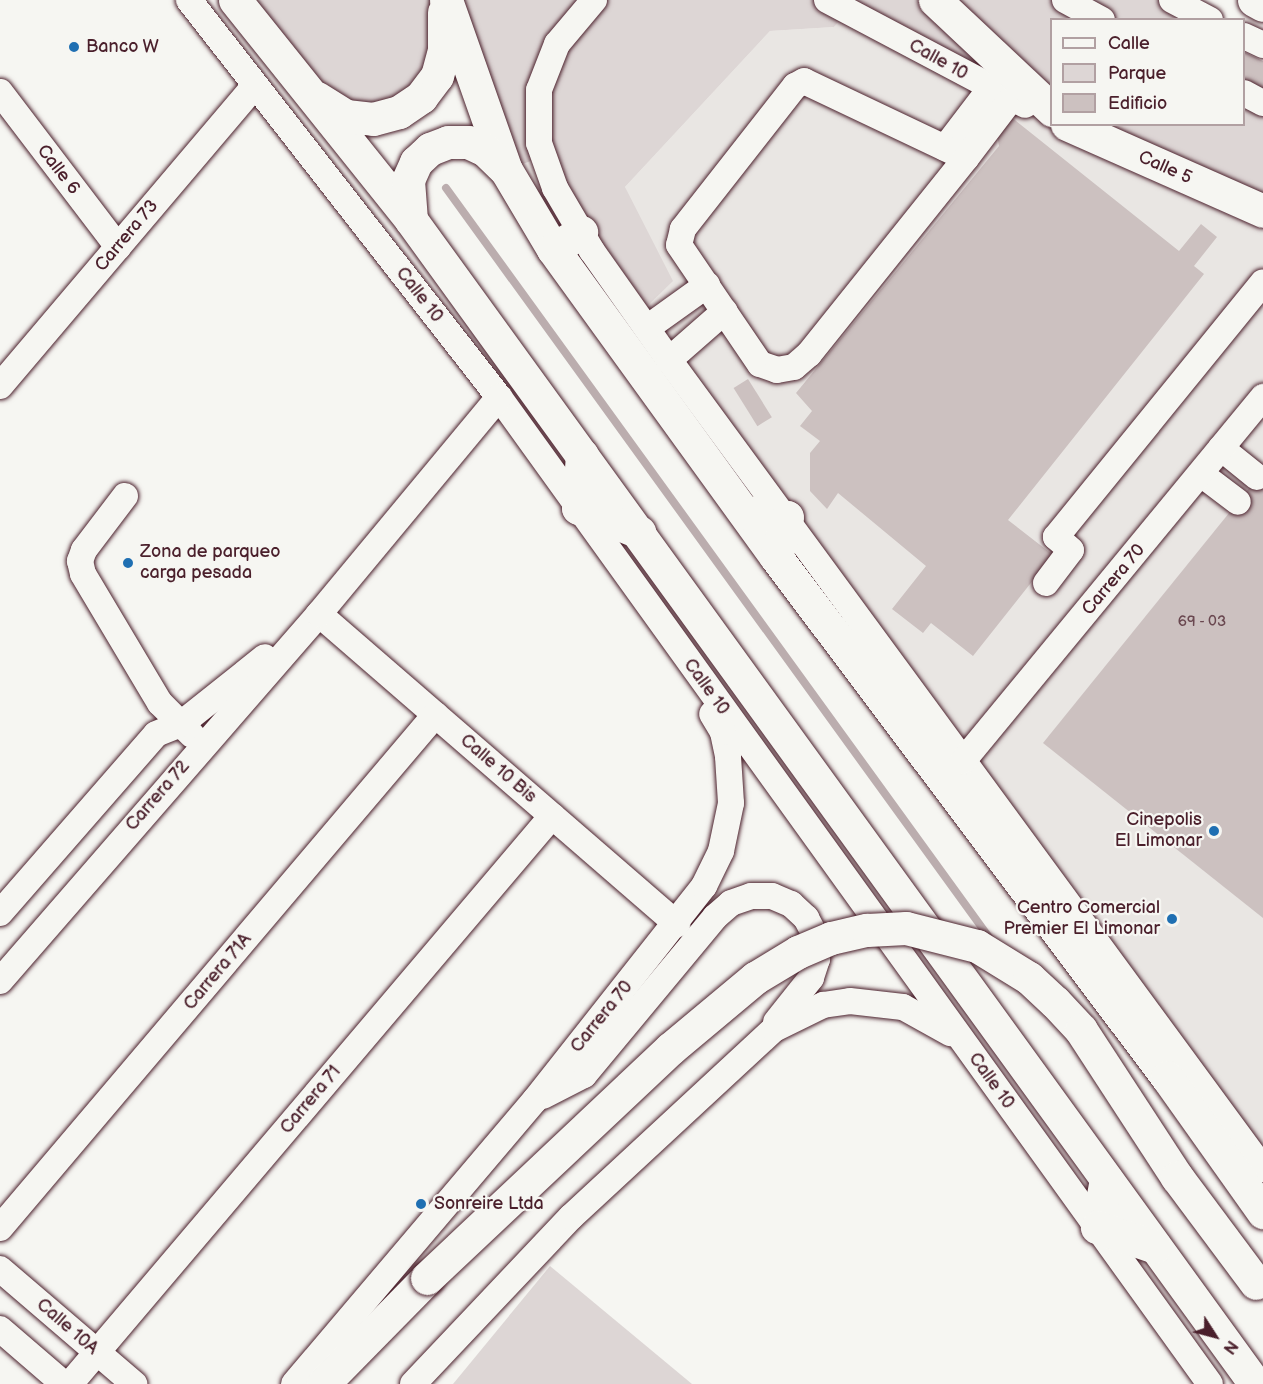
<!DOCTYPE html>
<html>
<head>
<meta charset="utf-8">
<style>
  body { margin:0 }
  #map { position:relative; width:1263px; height:1384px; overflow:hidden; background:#f6f6f2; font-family:"Balsamiq Sans",sans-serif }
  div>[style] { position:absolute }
  .built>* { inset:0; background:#e9e6e3 }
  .green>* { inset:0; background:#ddd6d5 }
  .stream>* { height:8px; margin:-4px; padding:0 4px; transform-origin:4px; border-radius:4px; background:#bbadae }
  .building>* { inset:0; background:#ccc1c0; transform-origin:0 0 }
  .roads { filter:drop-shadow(0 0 2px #4a1f2b) drop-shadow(0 0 2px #4a1f2b) }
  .minor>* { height:26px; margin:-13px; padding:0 13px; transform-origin:13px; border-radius:13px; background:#f6f6f2 }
  .major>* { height:33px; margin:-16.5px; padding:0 16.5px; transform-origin:16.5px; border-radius:16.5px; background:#f6f6f2 }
  .bridges { filter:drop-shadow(0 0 2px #4a1f2b) drop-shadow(0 0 2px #4a1f2b) }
  .major-bridge>* { height:33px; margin:-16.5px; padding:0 16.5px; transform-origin:16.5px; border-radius:16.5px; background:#f6f6f2 }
  .dots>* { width:16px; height:16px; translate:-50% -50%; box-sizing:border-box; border:3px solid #f6f6f2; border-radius:50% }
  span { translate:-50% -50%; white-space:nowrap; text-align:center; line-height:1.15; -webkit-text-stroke:4.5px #f6f6f2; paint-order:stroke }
  .number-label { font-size:15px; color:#6a4850 }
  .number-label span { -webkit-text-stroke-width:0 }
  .poi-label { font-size:18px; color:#4a1f2b }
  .left { translate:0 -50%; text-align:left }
  .right { translate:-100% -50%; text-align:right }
  .street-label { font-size:18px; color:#4a1f2b }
  .legend { position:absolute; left:1050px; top:18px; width:195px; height:108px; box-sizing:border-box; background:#f6f6f2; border:2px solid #b1a0a2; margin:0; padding:8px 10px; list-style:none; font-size:18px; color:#4a1f2b }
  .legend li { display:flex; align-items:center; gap:12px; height:30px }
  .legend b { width:30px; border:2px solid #b1a0a2 }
  .north { position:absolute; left:1185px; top:1306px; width:60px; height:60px; -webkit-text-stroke:4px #f6f6f2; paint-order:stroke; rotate:126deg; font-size:16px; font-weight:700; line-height:24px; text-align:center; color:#4a1f2b }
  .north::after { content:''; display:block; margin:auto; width:21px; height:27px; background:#4a1f2b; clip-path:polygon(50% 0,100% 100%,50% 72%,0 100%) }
</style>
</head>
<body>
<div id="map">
  <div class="built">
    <div style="clip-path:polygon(861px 18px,1263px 211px,1263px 1169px,647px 328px,625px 187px,770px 31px,834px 27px,837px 22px)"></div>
  </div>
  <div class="green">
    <div style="clip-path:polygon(235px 0,443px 0,421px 97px,346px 116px)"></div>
    <div style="clip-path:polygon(446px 0,1172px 0,1197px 20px,1052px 20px,1051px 117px,860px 18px,856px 30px,838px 22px,834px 27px,770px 31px,625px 187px,673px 281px,638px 315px,542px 157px,506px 170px)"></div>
    <div style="clip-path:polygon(1244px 93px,1263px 103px,1263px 211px,1067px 125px,1244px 124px)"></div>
    <div style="clip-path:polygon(550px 1266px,692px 1384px,453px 1384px)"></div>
  </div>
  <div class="stream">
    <div style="left:446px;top:188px;width:929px;rotate:54.07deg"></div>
  </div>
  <div class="building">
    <div style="clip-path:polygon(1244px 52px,1263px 61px,1263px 92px,1244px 83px)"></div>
    <div style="clip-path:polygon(1011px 117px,1179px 251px,1201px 224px,1217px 237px,1194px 266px,1204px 274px,1008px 520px,1053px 555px,973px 656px,931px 623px,923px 633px,892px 609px,926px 566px,838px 493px,827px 509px,810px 491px,810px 453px,820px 441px,800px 426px,812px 411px,796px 393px,999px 146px,997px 135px)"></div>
    <div style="left:748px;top:379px;width:45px;height:17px;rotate:58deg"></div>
    <div style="clip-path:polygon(1263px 471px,1263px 918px,1043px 743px)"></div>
  </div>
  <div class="roads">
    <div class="minor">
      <div style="left:189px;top:0;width:504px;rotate:52.02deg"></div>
      <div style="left:499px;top:397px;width:1216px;rotate:54.23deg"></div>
      <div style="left:594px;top:0;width:57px;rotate:130.1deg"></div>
      <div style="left:557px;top:44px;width:49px;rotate:111.4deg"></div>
      <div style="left:539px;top:90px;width:53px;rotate:90deg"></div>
      <div style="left:539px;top:143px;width:48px;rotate:70.4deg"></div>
      <div style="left:555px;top:188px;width:73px;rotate:59.6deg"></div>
      <div style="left:592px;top:251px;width:133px;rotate:54.8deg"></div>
      <div style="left:669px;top:360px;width:1004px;rotate:53.71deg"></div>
      <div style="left:827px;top:0;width:224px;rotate:27.9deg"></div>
      <div style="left:1065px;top:0;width:42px;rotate:28.4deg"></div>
      <div style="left:1172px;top:0;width:43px;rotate:27.8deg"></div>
      <div style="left:1244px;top:36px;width:21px;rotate:25deg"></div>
      <div style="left:0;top:92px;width:195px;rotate:52.7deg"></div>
      <div style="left:1244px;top:93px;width:21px;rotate:28deg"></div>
      <div style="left:945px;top:148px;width:74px;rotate:-52.7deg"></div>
      <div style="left:966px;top:158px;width:179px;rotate:-154.6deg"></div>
      <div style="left:804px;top:81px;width:10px;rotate:151deg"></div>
      <div style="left:795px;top:86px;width:182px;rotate:128.1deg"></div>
      <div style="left:683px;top:229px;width:16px;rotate:104deg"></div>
      <div style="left:679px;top:245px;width:144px;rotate:55.8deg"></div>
      <div style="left:760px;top:364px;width:18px;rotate:19deg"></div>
      <div style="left:777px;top:370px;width:17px;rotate:-10deg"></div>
      <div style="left:794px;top:367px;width:20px;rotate:-41deg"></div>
      <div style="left:809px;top:354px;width:251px;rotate:-51.3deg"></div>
      <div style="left:966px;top:158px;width:74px;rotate:-52.7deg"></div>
      <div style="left:647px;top:328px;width:74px;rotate:-35.6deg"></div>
      <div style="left:669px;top:360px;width:74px;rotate:-41.2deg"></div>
      <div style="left:0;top:386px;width:393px;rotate:-49.7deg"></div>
      <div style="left:1221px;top:448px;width:46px;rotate:38.9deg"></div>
      <div style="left:1201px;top:474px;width:46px;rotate:37.1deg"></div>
      <div style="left:125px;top:496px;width:68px;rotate:127.2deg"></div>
      <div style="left:84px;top:550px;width:12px;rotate:110deg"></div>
      <div style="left:80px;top:561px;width:13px;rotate:77deg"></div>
      <div style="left:83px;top:574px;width:150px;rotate:59.2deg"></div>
      <div style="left:160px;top:703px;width:45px;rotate:45deg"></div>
      <div style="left:1046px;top:583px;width:41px;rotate:-52.9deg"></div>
      <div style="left:1071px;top:550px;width:20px;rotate:-139deg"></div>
      <div style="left:1056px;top:537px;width:328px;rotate:-50.9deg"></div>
      <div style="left:319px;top:614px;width:474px;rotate:40.9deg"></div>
      <div style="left:963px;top:761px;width:472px;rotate:-50.5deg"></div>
      <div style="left:0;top:913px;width:237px;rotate:-48.9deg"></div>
      <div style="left:156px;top:734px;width:27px;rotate:-22deg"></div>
      <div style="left:181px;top:724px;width:107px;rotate:-38.6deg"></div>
      <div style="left:0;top:981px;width:486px;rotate:-49deg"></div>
      <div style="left:319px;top:614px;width:282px;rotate:-50.3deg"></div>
      <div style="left:543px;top:1096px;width:46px;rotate:-27.1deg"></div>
      <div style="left:584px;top:1075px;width:205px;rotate:-50.3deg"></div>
      <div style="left:715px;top:917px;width:21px;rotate:-41deg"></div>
      <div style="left:731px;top:903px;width:21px;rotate:-19deg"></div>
      <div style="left:751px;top:896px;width:21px"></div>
      <div style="left:772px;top:896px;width:21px;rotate:23deg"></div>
      <div style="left:791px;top:904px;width:21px;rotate:43deg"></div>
      <div style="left:806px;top:918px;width:21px;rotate:62deg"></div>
      <div style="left:816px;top:937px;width:22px;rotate:87deg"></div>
      <div style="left:817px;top:959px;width:20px;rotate:108deg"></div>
      <div style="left:811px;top:978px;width:56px;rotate:128.5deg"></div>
      <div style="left:0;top:1228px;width:673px;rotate:-49.7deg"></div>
      <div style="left:0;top:1269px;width:177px;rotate:40.6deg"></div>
      <div style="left:0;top:1329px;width:84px;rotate:40.7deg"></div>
      <div style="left:70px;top:1384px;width:745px;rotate:-49.68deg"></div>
      <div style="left:294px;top:1384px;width:372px;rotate:-49.7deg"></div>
      <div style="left:535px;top:1100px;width:273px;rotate:-51.7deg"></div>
      <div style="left:704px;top:886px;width:39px;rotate:-64deg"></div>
      <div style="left:721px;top:851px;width:49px;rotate:-78.2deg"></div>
      <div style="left:731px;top:803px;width:47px;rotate:-93.7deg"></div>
      <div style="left:728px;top:756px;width:25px;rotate:-102deg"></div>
      <div style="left:723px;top:732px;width:21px;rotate:-121deg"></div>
      <div style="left:413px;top:1384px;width:230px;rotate:-46.6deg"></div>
      <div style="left:571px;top:1217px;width:277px;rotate:-42.8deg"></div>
      <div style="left:774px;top:1029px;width:55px;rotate:-26.1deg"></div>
      <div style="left:823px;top:1005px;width:27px;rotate:-8deg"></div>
      <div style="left:850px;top:1001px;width:53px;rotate:6.5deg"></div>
      <div style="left:903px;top:1007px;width:54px;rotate:29deg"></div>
    </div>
    <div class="major">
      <div style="left:235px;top:0;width:282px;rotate:51.3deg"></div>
      <div style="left:411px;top:220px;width:1438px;rotate:54.05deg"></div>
      <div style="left:446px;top:0;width:180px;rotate:70.6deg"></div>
      <div style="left:506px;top:170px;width:92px;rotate:59.3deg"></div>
      <div style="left:553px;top:249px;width:380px;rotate:54.1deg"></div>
      <div style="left:776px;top:557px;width:651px;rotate:53.06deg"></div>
      <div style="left:1167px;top:1077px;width:166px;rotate:54.6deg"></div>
      <div style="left:935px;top:0;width:161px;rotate:43.2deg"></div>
      <div style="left:1254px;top:0;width:10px;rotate:29deg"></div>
      <div style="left:317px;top:98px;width:34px;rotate:32deg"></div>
      <div style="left:346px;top:116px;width:27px;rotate:6deg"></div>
      <div style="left:373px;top:119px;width:27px;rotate:-15deg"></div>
      <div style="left:399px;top:112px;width:27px;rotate:-34deg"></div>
      <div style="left:421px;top:97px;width:26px;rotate:-53deg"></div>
      <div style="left:437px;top:76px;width:27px;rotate:-75deg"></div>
      <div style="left:444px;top:50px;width:38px;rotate:-90deg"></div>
      <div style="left:1067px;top:124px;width:214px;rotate:23.9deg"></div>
      <div style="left:411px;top:220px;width:40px;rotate:-94.3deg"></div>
      <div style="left:408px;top:180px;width:20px;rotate:-66deg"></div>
      <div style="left:416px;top:162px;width:19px;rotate:-43deg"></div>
      <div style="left:430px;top:149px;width:19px;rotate:-21deg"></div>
      <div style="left:448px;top:142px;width:20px"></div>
      <div style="left:468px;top:142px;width:19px;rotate:25deg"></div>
      <div style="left:485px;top:150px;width:29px;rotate:44deg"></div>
      <div style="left:553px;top:249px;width:33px;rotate:-31deg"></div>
      <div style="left:582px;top:455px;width:53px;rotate:94.3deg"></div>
      <div style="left:578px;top:508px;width:66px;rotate:21.5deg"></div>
      <div style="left:744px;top:512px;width:43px;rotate:6.6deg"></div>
      <div style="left:787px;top:517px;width:41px;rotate:105.4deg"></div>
      <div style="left:1106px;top:1179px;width:49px;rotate:100.6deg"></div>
      <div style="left:1097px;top:1227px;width:61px;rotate:19deg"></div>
      <div style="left:323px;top:1384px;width:148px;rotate:-45.5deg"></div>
    </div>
  </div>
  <div class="bridges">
    <div class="major-bridge">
      <div style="left:427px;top:1278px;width:334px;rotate:-43.3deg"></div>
      <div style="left:670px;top:1049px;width:111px;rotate:-39.9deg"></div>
      <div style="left:755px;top:978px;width:50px;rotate:-31.2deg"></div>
      <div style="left:798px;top:952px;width:36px;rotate:-23deg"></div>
      <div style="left:831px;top:938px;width:37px;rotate:-13deg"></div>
      <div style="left:867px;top:930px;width:39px;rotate:-3deg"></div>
      <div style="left:906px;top:928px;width:73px;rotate:14.2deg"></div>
      <div style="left:977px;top:946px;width:61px;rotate:31.6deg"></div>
      <div style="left:1029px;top:978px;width:35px;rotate:43deg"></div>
      <div style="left:1055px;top:1002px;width:38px;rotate:47deg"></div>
      <div style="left:1081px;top:1030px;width:176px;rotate:56.9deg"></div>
      <div style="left:1177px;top:1177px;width:132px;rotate:53.3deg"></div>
    </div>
  </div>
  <div class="dots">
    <div style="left:74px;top:47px;background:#1f6fb2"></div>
    <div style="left:128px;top:563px;background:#1f6fb2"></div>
    <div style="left:1214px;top:831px;background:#1f6fb2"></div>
    <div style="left:1172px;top:919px;background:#1f6fb2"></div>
    <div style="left:421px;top:1204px;background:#1f6fb2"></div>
  </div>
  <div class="number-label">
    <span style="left:1202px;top:622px">69 - 03</span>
  </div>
  <div class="poi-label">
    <span class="left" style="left:86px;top:47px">Banco W</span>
    <span class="left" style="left:140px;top:563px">Zona de parqueo<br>carga pesada</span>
    <span class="right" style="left:1202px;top:831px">Cinepolis<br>El Limonar</span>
    <span class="right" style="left:1160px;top:919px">Centro Comercial<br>Premier El Limonar</span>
    <span class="left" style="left:434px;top:1204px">Sonreire Ltda</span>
  </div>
  <div class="street-label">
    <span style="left:938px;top:60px;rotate:29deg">Calle 10</span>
    <span style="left:1165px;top:168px;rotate:24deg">Calle 5</span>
    <span style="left:58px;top:170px;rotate:52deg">Calle 6</span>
    <span style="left:127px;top:236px;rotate:-50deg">Carrera 73</span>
    <span style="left:419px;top:295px;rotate:52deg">Calle 10</span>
    <span style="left:1114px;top:580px;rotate:-50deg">Carrera 70</span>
    <span style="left:706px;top:687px;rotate:54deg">Calle 10</span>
    <span style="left:498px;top:769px;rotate:41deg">Calle 10 Bis</span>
    <span style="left:158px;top:796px;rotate:-49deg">Carrera 72</span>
    <span style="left:218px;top:972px;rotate:-50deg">Carrera 71A</span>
    <span style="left:602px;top:1017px;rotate:-51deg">Carrera 70</span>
    <span style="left:991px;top:1081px;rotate:54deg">Calle 10</span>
    <span style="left:311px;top:1100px;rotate:-50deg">Carrera 71</span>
    <span style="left:67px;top:1327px;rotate:41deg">Calle 10A</span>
  </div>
  <ul class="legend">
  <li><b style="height:8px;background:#f6f6f2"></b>Calle</li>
  <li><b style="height:16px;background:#ddd6d5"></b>Parque</li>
  <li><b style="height:16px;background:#ccc1c0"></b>Edificio</li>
  </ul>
  <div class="north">N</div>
</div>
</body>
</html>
